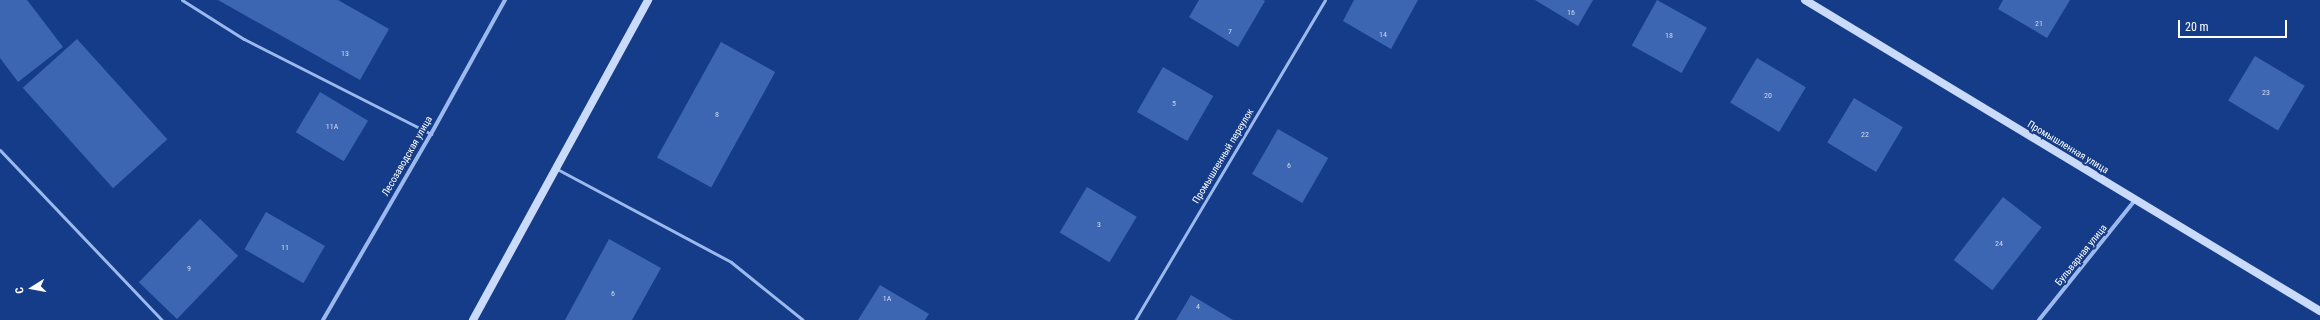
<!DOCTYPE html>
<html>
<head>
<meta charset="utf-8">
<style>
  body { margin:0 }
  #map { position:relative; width:2320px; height:320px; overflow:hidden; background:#153c88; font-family:"Roboto Condensed",sans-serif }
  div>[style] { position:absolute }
  .building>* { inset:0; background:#3d66b2; transform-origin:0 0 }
  .lane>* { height:3px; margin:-1.5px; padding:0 1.5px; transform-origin:1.5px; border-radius:1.5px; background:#9cb9ef }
  .street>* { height:4px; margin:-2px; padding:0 2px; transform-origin:2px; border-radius:2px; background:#9cb9ef }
  .secondary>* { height:8px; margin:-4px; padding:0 4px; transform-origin:4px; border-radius:4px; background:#c9dafa }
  span { translate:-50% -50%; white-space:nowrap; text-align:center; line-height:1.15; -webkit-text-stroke:4px #153c88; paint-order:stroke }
  .number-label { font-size:8px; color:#ced9ec }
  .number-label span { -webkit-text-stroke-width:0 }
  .street-label { font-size:10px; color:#fff }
  .north { position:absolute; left:12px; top:268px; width:40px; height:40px; -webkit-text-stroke:3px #153c88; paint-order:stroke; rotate:259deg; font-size:11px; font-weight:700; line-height:16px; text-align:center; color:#fff }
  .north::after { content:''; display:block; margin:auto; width:14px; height:18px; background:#fff; clip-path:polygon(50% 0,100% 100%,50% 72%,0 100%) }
  .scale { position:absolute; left:2178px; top:20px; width:109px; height:18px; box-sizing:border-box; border:2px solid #fff; border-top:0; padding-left:5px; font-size:12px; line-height:14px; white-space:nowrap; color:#fff; -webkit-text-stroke:3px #153c88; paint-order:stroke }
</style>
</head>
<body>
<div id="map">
  <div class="building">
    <div style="clip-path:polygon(0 0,27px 0,63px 47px,18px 82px,0 58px)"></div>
    <div style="clip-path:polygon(218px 0,338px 0,389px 29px,360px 80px)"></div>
    <div style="clip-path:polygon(1199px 0,1263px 0,1265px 1px,1238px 47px,1189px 17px)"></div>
    <div style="clip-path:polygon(1354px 0,1418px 0,1391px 49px,1343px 21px)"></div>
    <div style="clip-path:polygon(1535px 0,1593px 0,1578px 26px)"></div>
    <div style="left:1657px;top:0;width:57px;height:52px;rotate:29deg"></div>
    <div style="clip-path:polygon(2003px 0,2070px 0,2047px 38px,1998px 9px)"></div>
    <div style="left:77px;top:39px;width:135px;height:73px;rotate:48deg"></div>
    <div style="left:721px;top:42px;width:62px;height:132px;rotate:29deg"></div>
    <div style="left:2255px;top:56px;width:58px;height:52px;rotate:31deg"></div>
    <div style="left:1757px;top:58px;width:57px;height:52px;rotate:31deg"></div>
    <div style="left:1163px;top:67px;width:58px;height:52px;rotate:30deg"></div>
    <div style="left:320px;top:92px;width:56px;height:47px;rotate:31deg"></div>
    <div style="left:1854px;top:98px;width:57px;height:52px;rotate:31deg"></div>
    <div style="left:1278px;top:129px;width:58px;height:52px;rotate:30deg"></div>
    <div style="left:1087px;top:187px;width:58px;height:53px;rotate:31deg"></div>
    <div style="left:2003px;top:197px;width:49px;height:80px;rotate:38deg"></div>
    <div style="left:266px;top:212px;width:68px;height:43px;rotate:30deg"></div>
    <div style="left:200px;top:219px;width:53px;height:88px;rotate:44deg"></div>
    <div style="clip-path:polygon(609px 239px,661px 268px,632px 320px,565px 320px)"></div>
    <div style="clip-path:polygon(880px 285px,929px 314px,925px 320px,858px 320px)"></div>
    <div style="clip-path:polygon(1191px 295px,1233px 320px,1176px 320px)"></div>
  </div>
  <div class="lane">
    <div style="left:182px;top:0;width:73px;rotate:32.2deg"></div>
    <div style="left:244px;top:39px;width:210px;rotate:26.9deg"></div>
    <div style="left:0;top:150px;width:235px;rotate:46.4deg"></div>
    <div style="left:557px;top:169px;width:197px;rotate:28.1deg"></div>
    <div style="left:731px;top:262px;width:92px;rotate:38.9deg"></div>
    <div style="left:1135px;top:320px;width:372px;rotate:-59.3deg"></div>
  </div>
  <div class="street">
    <div style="left:323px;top:320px;width:215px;rotate:-59.9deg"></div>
    <div style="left:431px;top:134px;width:153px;rotate:-61.1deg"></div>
    <div style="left:2039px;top:320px;width:154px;rotate:-51.3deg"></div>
  </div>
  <div class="secondary">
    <div style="left:1805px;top:0;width:602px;rotate:31.13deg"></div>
    <div style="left:473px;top:320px;width:365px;rotate:-61.3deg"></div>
  </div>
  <div class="number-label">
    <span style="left:1571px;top:13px">16</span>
    <span style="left:2039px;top:24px">21</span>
    <span style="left:1230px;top:32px">7</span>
    <span style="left:1383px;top:35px">14</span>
    <span style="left:1669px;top:36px">18</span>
    <span style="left:345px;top:54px">13</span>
    <span style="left:2266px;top:93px">23</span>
    <span style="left:1768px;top:96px">20</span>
    <span style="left:1174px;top:104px">5</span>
    <span style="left:717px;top:115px">8</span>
    <span style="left:332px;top:127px">11А</span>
    <span style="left:1865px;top:135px">22</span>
    <span style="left:1289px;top:166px">6</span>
    <span style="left:1099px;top:225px">3</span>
    <span style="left:1999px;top:244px">24</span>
    <span style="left:285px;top:248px">11</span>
    <span style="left:189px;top:269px">9</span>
    <span style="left:613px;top:294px">6</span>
    <span style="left:887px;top:299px">1А</span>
    <span style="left:1198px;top:307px">4</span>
  </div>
  <div class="street-label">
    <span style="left:2068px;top:147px;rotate:31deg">Промышленная улица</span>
    <span style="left:407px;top:156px;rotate:-60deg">Лесозаводская улица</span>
    <span style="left:1223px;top:156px;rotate:-59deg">Промышленный переулок</span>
    <span style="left:2081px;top:255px;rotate:-51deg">Бульварная улица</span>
  </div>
  <div class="north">С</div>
  <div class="scale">20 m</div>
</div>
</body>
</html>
